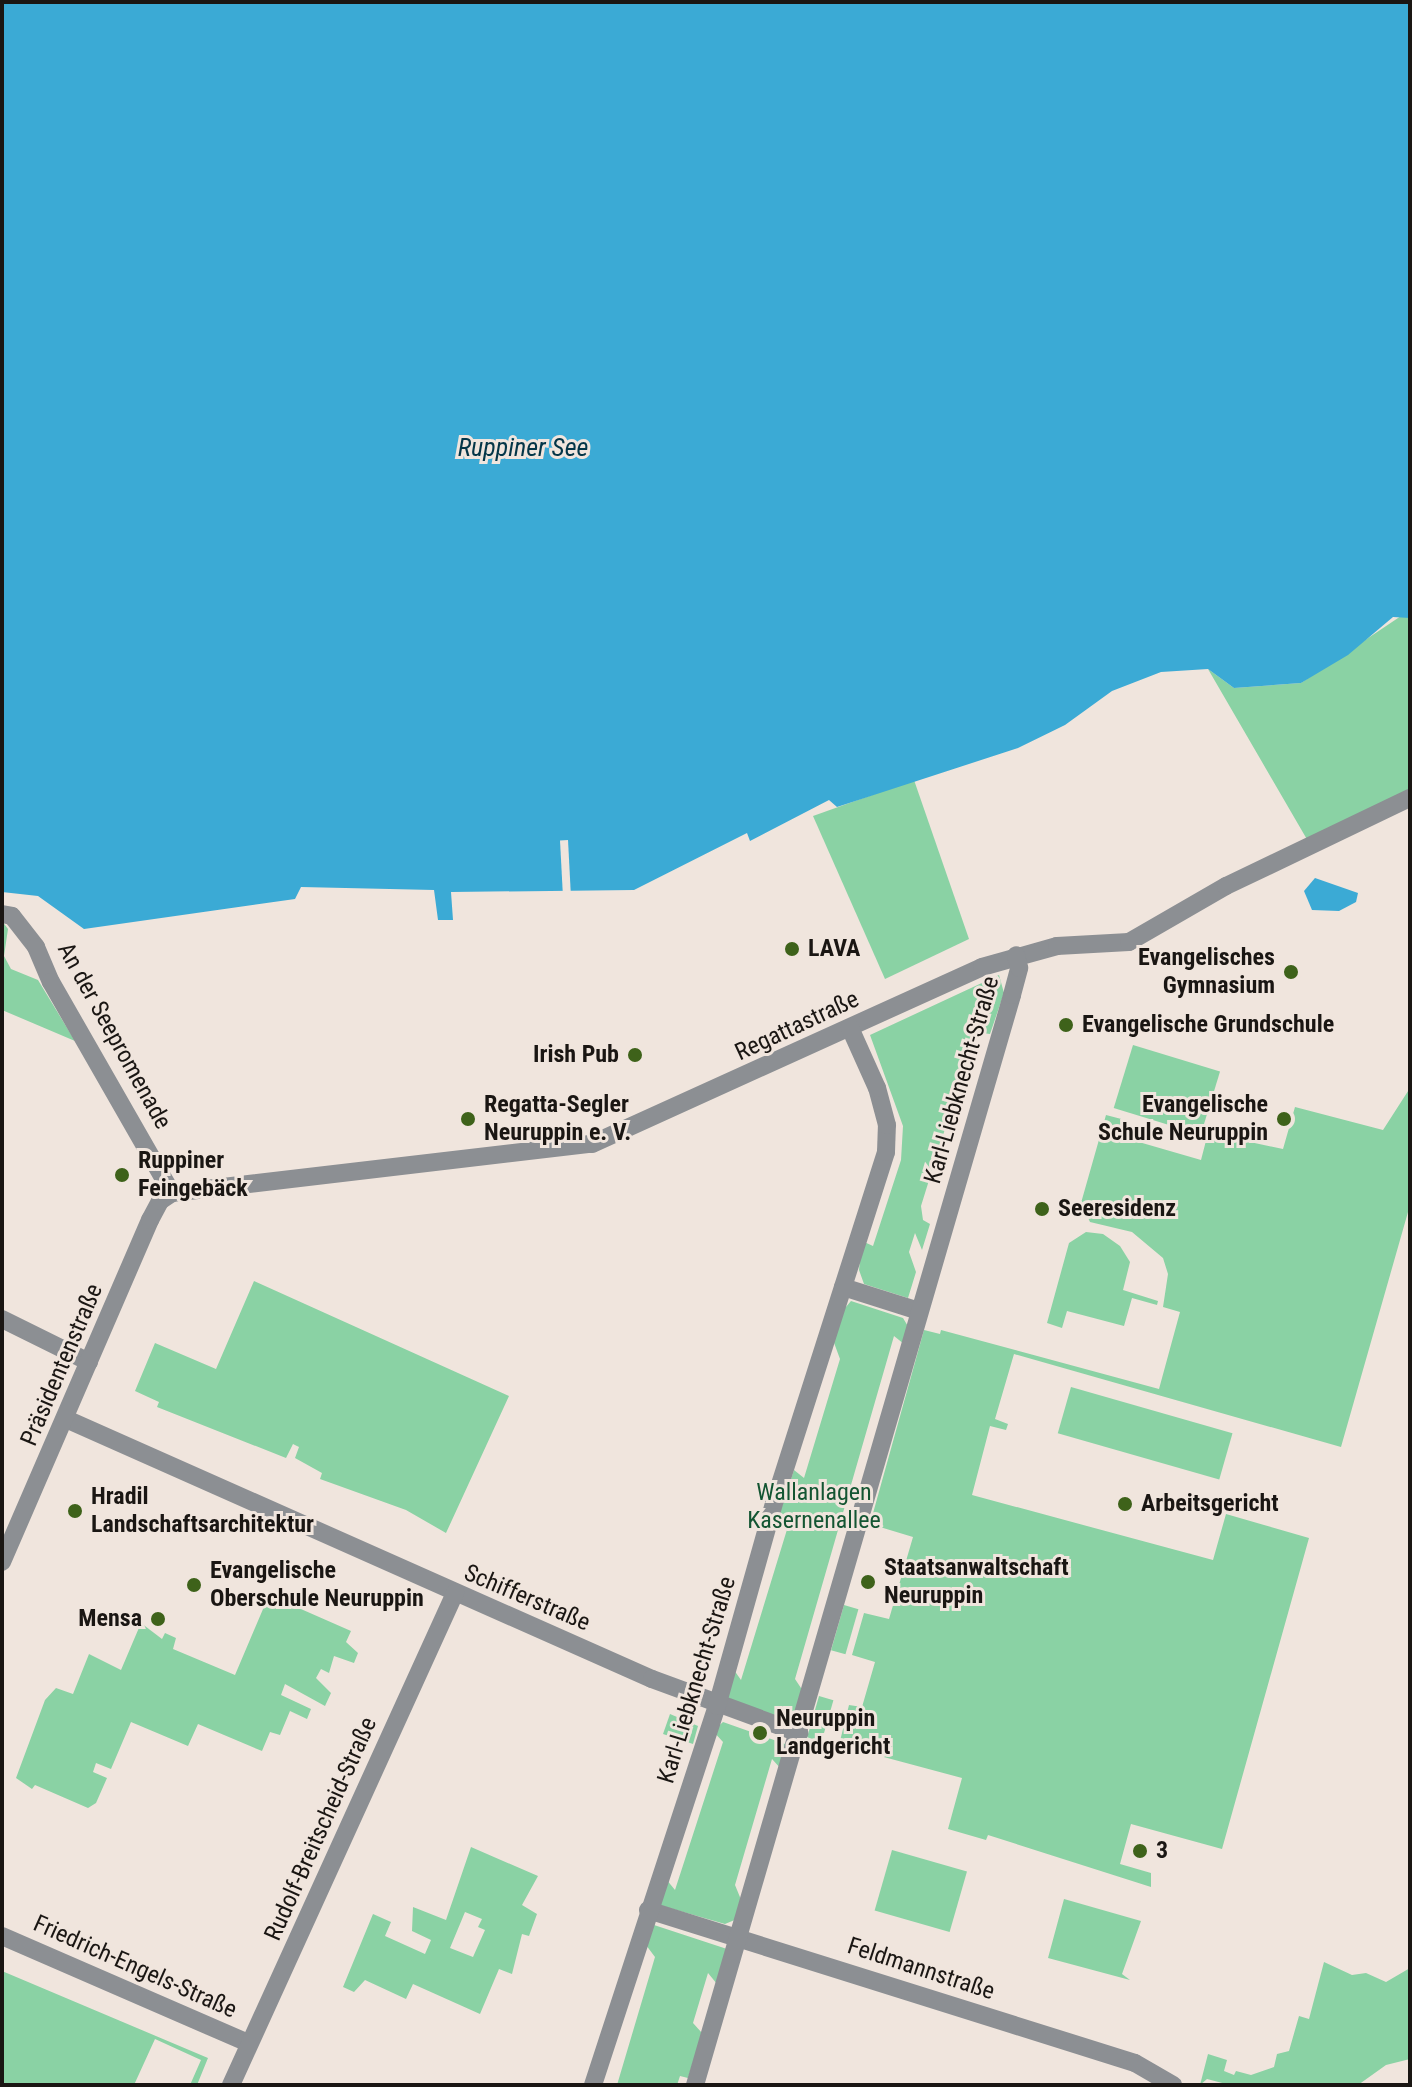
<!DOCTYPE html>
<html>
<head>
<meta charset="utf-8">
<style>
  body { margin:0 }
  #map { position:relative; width:1412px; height:2087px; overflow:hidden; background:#f0e5dd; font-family:"Roboto Condensed",sans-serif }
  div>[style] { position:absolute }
  .green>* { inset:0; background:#8ad2a4; transform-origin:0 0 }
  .water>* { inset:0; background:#3baad5 }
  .pier>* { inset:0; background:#f0e5dd; transform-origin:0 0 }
  .street>* { height:18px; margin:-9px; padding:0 9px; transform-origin:9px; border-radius:9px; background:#8c8f93 }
  .dots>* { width:22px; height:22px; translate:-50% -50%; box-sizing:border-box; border:4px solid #f0e5dd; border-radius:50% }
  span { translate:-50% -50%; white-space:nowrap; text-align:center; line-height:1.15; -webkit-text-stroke:6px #f0e5dd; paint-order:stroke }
  .poi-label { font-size:24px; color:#1a1613; font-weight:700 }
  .left { translate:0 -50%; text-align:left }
  .right { translate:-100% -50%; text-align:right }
  .street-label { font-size:24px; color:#1a1613 }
  .park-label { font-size:24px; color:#135532 }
  .water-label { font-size:26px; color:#043648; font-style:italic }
  .frame { position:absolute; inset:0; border:4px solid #1a1613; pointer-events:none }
</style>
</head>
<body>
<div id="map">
  <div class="green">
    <div style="clip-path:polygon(1404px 614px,1410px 618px,1410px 798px,1312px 848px,1208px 669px,1234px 688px,1301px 683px)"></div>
    <div style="clip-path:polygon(914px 780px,969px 939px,885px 979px,813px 816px)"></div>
    <div style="clip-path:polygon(2px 921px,8px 929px,4px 956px,11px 969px,38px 980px,75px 1041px,2px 1010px)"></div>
    <div style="clip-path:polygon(999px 975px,1004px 993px,990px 1034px,974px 1032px,964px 1067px,967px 1081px,958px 1087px,921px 1206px,923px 1220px,930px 1224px,922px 1250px,915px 1233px,909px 1252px,916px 1272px,908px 1298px,864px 1284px,859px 1270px,862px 1241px,873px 1246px,901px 1160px,903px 1126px,870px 1035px)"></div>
    <div style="left:1133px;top:1045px;width:91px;height:66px;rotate:17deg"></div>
    <div style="clip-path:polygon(1410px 1088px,1410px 1205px,1341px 1447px,1014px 1354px,995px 1419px,1008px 1424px,1006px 1430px,990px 1426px,972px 1495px,1213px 1560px,1226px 1514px,1309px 1538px,1222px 1849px,1131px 1824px,1120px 1864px,1151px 1873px,1151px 1887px,988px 1835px,986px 1840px,948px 1829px,962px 1778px,839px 1745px,849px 1705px,862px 1707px,875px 1662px,852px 1655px,864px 1613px,889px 1619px,913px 1537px,870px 1524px,924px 1330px,940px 1334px,941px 1330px,1159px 1389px,1180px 1312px,1163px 1307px,1168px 1274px,1163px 1258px,1132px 1232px,1090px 1222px,1081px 1203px,1106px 1115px,1129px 1121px,1125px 1138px,1201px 1160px,1208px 1133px,1283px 1149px,1295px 1107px,1383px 1130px)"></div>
    <div style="clip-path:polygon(1086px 1232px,1103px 1234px,1120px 1246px,1130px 1262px,1123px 1290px,1158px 1301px,1157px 1305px,1132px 1298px,1124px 1326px,1067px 1311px,1062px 1328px,1047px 1323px,1069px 1243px)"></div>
    <div style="clip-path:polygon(254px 1281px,509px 1396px,446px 1533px,406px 1510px,320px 1479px,322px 1473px,295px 1458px,299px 1447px,293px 1444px,286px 1458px,157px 1407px,159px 1402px,135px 1391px,155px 1343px,216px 1369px)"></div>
    <div style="clip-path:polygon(851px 1301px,903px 1318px,909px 1328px,904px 1344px,894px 1336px,795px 1679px,803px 1691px,799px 1711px,784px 1719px,728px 1698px,734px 1670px,741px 1680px,789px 1523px,780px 1512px,794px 1470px,804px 1478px,840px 1359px,833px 1340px,840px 1314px)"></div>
    <div style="left:1071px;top:1387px;width:168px;height:48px;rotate:16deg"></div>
    <div style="clip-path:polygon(269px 1595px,351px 1631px,346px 1642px,358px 1653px,354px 1663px,334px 1656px,329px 1673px,321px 1669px,316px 1678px,331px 1693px,325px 1706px,285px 1684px,281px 1695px,311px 1709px,307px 1719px,290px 1711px,280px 1735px,270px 1732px,262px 1751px,198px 1724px,188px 1746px,131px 1722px,111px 1769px,96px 1763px,93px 1772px,107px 1778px,96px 1803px,88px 1808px,35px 1785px,32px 1789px,16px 1778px,45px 1700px,56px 1688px,73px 1694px,89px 1654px,121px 1670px,141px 1623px,162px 1639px,165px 1633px,176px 1638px,173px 1649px,235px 1675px)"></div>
    <div style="left:844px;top:1605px;width:15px;height:47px;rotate:16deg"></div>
    <div style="left:819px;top:1696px;width:15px;height:43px;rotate:16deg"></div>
    <div style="clip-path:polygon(670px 1714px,698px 1726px,693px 1744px,663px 1734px)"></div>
    <div style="clip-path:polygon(723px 1722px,788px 1745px,782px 1770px,772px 1759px,735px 1885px,742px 1902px,737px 1919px,725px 1924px,659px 1905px,666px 1879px,675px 1890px,723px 1742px,713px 1731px)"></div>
    <div style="clip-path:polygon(evenodd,471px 1847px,538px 1876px,522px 1905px,537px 1914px,529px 1936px,522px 1934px,512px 1974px,499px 1969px,480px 2014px,413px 1984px,406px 1999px,365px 1980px,354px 1992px,343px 1987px,373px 1914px,391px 1922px,385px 1936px,425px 1954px,431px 1940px,412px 1931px,413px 1907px,446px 1920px,471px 1847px,465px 1912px,482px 1919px,478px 1927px,485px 1930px,473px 1957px,450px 1948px,465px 1912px)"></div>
    <div style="left:892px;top:1850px;width:78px;height:63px;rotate:16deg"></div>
    <div style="clip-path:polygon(1064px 1899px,1141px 1921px,1122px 1974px,1130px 1980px,1048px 1958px)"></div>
    <div style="clip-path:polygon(654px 1925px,727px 1949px,717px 1984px,708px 1973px,693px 2023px,702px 2033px,688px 2078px,680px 2076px,677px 2085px,617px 2085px,655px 1957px,646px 1945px)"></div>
    <div style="clip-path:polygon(1324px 1962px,1352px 1975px,1366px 1973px,1386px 1982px,1410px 1968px,1410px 2059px,1386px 2065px,1358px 2085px,1230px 2085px,1207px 2079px,1200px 2085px,1208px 2054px,1227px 2060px,1224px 2071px,1234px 2075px,1236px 2071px,1251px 2075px,1274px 2067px,1277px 2054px,1289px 2051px,1299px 2016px,1309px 2019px)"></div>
    <div style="clip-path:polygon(2px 1971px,208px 2058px,197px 2085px,190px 2085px,201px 2060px,155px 2039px,134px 2085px,2px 2085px)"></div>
  </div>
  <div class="water">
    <div style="clip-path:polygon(2px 2px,1410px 2px,1410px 618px,1393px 617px,1348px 655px,1301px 683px,1234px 688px,1208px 669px,1161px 672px,1112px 691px,1065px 725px,1018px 748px,837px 807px,829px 800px,750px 841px,747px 833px,634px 890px,451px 892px,453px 920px,438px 920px,434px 890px,301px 887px,295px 899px,84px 929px,38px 896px,2px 892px)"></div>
    <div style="clip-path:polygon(1315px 878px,1358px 893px,1356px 902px,1339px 911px,1312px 910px,1304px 891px)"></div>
  </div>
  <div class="pier">
    <div style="left:568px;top:840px;width:52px;height:8px;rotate:87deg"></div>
  </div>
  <div class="street">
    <div style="left:2px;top:914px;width:10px;rotate:11deg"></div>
    <div style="left:12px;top:916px;width:39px;rotate:52deg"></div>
    <div style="left:36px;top:947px;width:38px;rotate:67deg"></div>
    <div style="left:51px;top:982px;width:243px;rotate:60.2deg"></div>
    <div style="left:843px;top:1287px;width:80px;rotate:17.5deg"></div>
    <div style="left:2px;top:1319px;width:97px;rotate:26.3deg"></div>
    <div style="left:66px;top:1419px;width:641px;rotate:23.93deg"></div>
    <div style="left:652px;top:1679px;width:157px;rotate:20.2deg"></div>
    <div style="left:2px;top:1562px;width:373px;rotate:-66.6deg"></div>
    <div style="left:150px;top:1220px;width:21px;rotate:-62deg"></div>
    <div style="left:160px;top:1201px;width:14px;rotate:-34deg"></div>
    <div style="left:172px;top:1193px;width:423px;rotate:-6.7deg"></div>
    <div style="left:592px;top:1144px;width:428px;rotate:-24.4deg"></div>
    <div style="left:982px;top:967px;width:78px;rotate:-15.6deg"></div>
    <div style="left:1057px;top:946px;width:72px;rotate:-3.2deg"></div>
    <div style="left:1129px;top:942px;width:112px;rotate:-30deg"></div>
    <div style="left:1226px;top:886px;width:204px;rotate:-25.6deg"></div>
    <div style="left:648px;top:1910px;width:510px;rotate:17.44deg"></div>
    <div style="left:1135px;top:2063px;width:44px;rotate:30.1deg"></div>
    <div style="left:2px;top:1936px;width:268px;rotate:23.5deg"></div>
    <div style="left:231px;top:2085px;width:541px;rotate:-65.52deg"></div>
    <div style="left:593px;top:2085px;width:399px;rotate:-71.9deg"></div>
    <div style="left:717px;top:1706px;width:214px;rotate:-74.3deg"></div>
    <div style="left:775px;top:1500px;width:365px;rotate:-72.3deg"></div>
    <div style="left:886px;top:1152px;width:27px;rotate:-88deg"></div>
    <div style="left:887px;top:1125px;width:38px;rotate:-105deg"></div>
    <div style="left:877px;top:1088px;width:66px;rotate:-114.2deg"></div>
    <div style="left:695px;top:2085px;width:1135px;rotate:-73.78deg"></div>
    <div style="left:1012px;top:995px;width:28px;rotate:-75deg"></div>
    <div style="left:1019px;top:968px;width:13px;rotate:-103deg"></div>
  </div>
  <div class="dots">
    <div style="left:792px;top:949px;background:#3e621a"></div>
    <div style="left:1291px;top:972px;background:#3e621a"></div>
    <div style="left:1066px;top:1025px;background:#3e621a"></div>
    <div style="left:635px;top:1055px;background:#3e621a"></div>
    <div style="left:468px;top:1119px;background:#3e621a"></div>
    <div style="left:1284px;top:1119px;background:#3e621a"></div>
    <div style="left:122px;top:1175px;background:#3e621a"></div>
    <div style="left:1042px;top:1209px;background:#3e621a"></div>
    <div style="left:1125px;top:1504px;background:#3e621a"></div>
    <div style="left:75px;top:1511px;background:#3e621a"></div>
    <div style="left:868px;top:1582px;background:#3e621a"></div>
    <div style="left:194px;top:1585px;background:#3e621a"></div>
    <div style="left:158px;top:1619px;background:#3e621a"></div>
    <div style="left:760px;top:1733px;background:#3e621a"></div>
    <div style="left:1140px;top:1851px;background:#3e621a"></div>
  </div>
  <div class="poi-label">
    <span class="left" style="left:808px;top:949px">LAVA</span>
    <span class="right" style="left:1275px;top:972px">Evangelisches<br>Gymnasium</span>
    <span class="left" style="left:1082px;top:1025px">Evangelische Grundschule</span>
    <span class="right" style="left:619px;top:1055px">Irish Pub</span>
    <span class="left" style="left:484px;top:1119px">Regatta-Segler<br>Neuruppin e. V.</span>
    <span class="right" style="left:1268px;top:1119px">Evangelische<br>Schule Neuruppin</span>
    <span class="left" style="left:138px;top:1175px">Ruppiner<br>Feingebäck</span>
    <span class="left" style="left:1058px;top:1209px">Seeresidenz</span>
    <span class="left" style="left:91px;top:1511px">Hradil<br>Landschaftsarchitektur</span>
    <span class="left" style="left:1141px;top:1504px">Arbeitsgericht</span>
    <span class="left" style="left:884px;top:1582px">Staatsanwaltschaft<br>Neuruppin</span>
    <span class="left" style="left:210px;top:1585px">Evangelische<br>Oberschule Neuruppin</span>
    <span class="right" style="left:142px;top:1619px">Mensa</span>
    <span class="left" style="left:776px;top:1733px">Neuruppin<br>Landgericht</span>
    <span class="left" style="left:1156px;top:1851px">3</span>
  </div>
  <div class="street-label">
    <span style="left:797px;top:1026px;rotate:-25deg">Regattastraße</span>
    <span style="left:114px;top:1036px;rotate:61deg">An der Seepromenade</span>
    <span style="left:962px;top:1080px;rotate:-74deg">Karl-Liebknecht-Straße</span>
    <span style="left:62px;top:1365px;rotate:-67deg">Präsidentenstraße</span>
    <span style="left:527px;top:1598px;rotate:23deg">Schifferstraße</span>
    <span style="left:697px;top:1680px;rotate:-73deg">Karl-Liebknecht-Straße</span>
    <span style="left:321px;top:1829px;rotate:-66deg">Rudolf-Breitscheid-Straße</span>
    <span style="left:135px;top:1967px;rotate:24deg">Friedrich-Engels-Straße</span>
    <span style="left:921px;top:1969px;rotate:18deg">Feldmannstraße</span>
  </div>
  <div class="park-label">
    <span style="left:814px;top:1507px">Wallanlagen<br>Kasernenallee</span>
  </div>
  <div class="water-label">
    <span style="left:523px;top:448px">Ruppiner See</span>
  </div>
  <div class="frame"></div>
</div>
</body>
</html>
